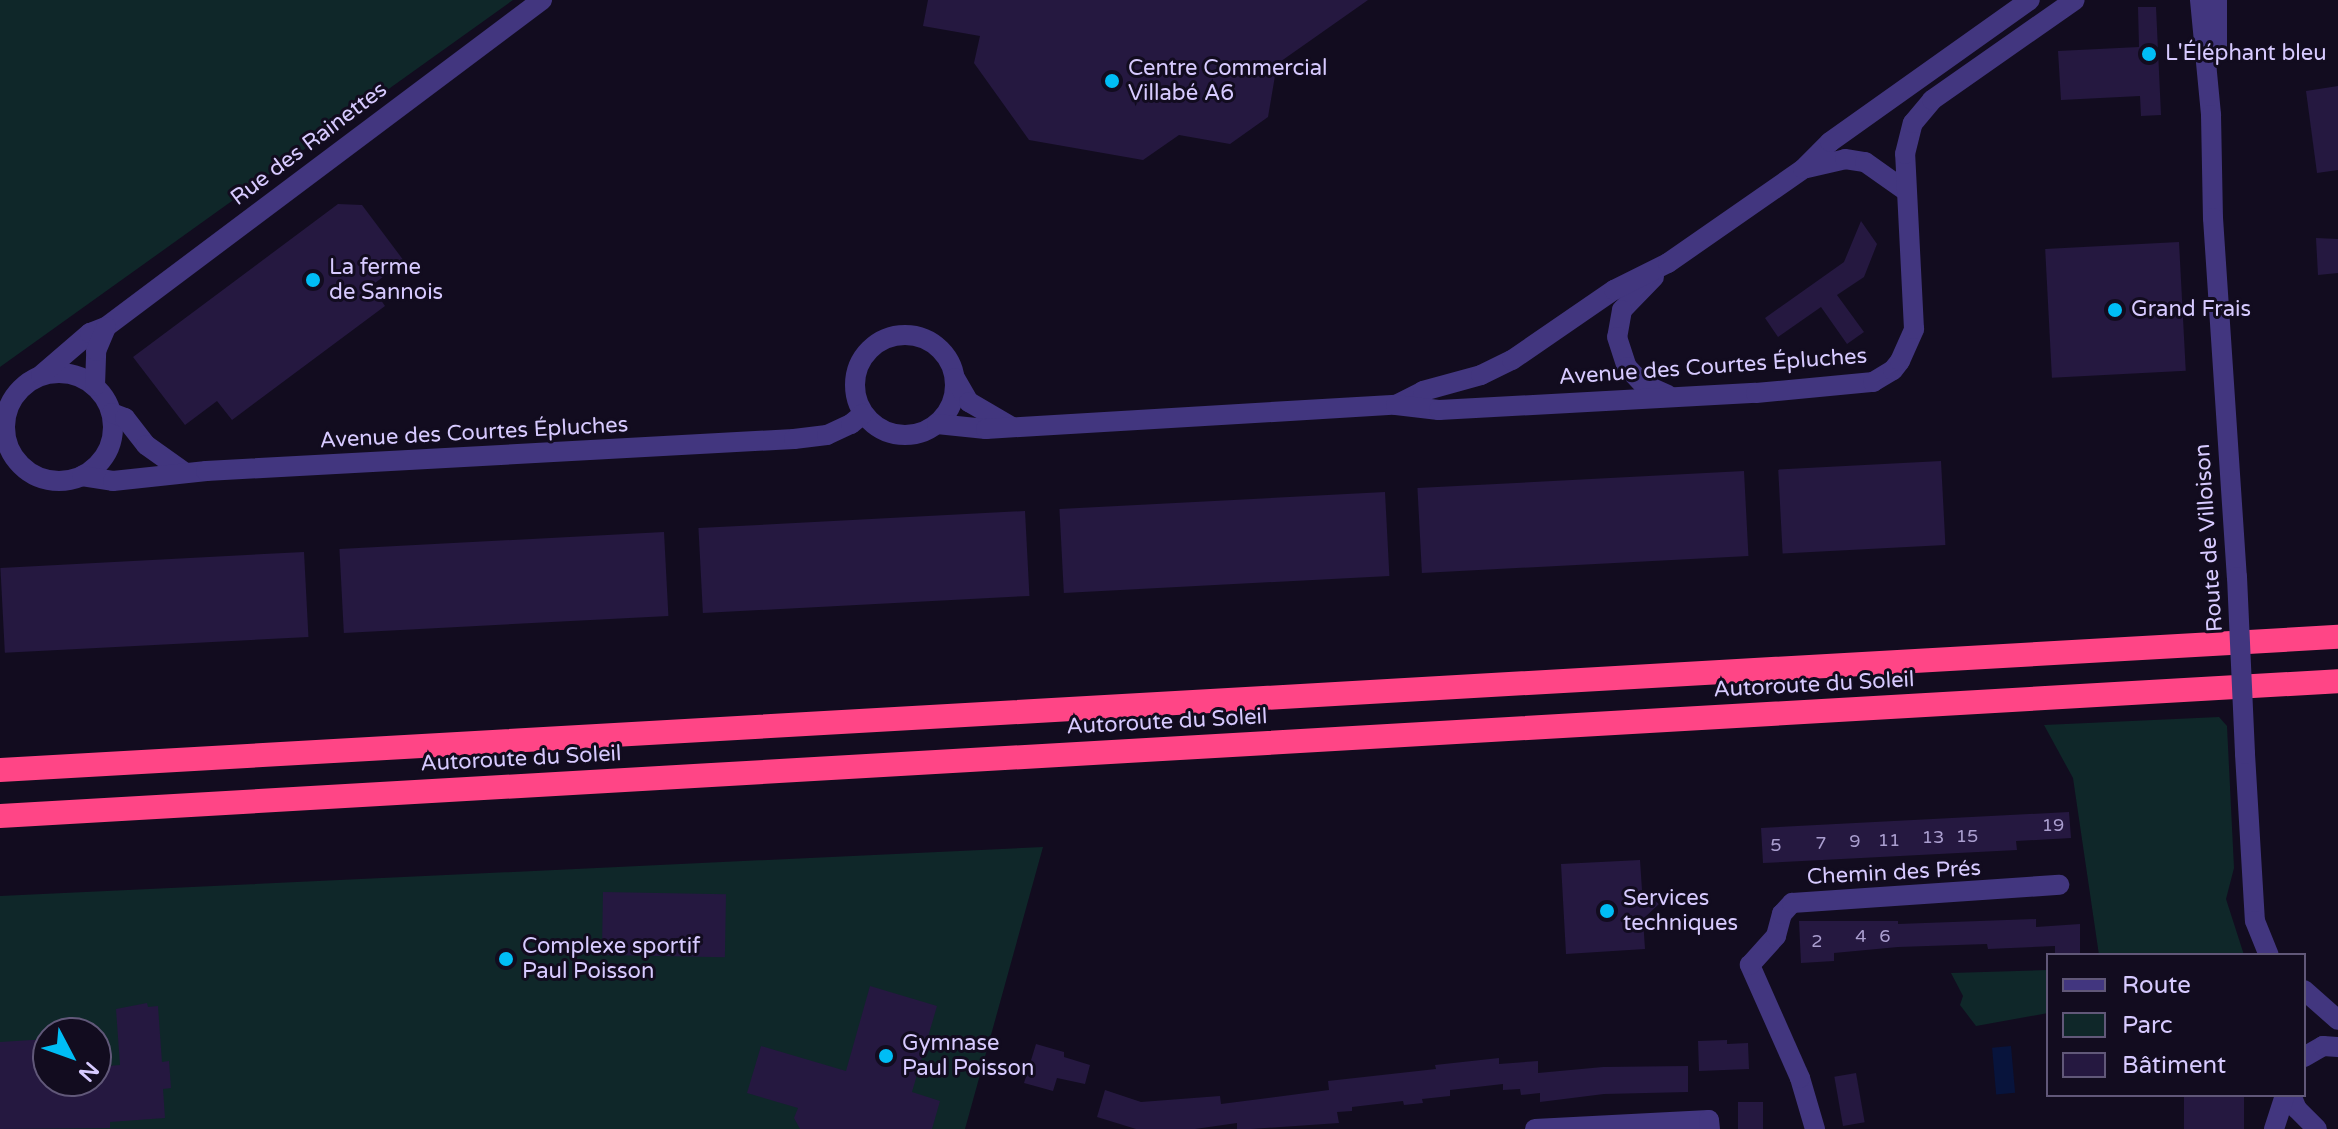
<!DOCTYPE html>
<html>
<head>
<meta charset="utf-8">
<style>
  body { margin:0 }
  #map { position:relative; width:2338px; height:1129px; overflow:hidden; background:#120c1f; font-family:"Varela Round",sans-serif }
  div>[style] { position:absolute }
  .green>* { inset:0; background:#0f2729 }
  .water>* { inset:0; background:#08143c; transform-origin:0 0 }
  .building>* { inset:0; background:#251840; transform-origin:0 0 }
  .minor>* { height:20px; margin:-10px; padding:0 10px; transform-origin:10px; border-radius:10px; background:#42367f }
  .minor>.ring { margin:-10px; padding:0; box-sizing:content-box; background:none; border:20px solid #42367f; border-radius:50% }
  .highway>* { height:24px; margin:-12px; padding:0 12px; transform-origin:12px; border-radius:12px; background:#ff4586 }
  .minor-bridge>* { height:20px; margin:-10px; padding:0 10px; transform-origin:10px; border-radius:10px; background:#42367f }
  .dots>* { width:22px; height:22px; translate:-50% -50%; box-sizing:border-box; border:4px solid #120c1f; border-radius:50% }
  span { translate:-50% -50%; white-space:nowrap; text-align:center; line-height:1.15; -webkit-text-stroke:6px #120c1f; paint-order:stroke }
  .number-label { font-size:18px; color:#aa9ecf }
  .number-label span { -webkit-text-stroke-width:0 }
  .poi-label { font-size:22px; color:#d7caff }
  .left { translate:0 -50%; text-align:left }
  .street-label { font-size:22px; color:#d7caff }
  .legend { position:absolute; left:2046px; top:953px; width:260px; height:144px; box-sizing:border-box; background:#120c1f; border:2px solid #615879; margin:0; padding:10px 14px; list-style:none; font-size:24px; color:#d7caff }
  .legend li { display:flex; align-items:center; gap:16px; height:40px }
  .legend b { width:40px; border:2px solid #615879 }
  .north { position:absolute; left:32px; top:1017px; width:80px; height:80px; box-sizing:border-box; background:#120c1f; border:2px solid #615879; border-radius:50%; rotate:131deg; font-size:22px; font-weight:700; line-height:32px; text-align:center; color:#d7caff }
  .north::after { content:''; display:block; margin:auto; width:28px; height:36px; background:#00bdf5; clip-path:polygon(50% 0,100% 100%,50% 72%,0 100%) }
</style>
</head>
<body>
<div id="map">
  <div class="green">
    <div style="clip-path:polygon(0 0,513px 0,0 367px)"></div>
    <div style="clip-path:polygon(2219px 717px,2227px 726px,2234px 868px,2226px 899px,2244px 955px,2099px 955px,2073px 778px,2044px 725px)"></div>
    <div style="clip-path:polygon(evenodd,1043px 847px,965px 1129px,0 1129px,0 896px,1043px 847px,48px 1033px,96px 1033px,96px 1081px,48px 1081px,48px 1033px)"></div>
    <div style="clip-path:polygon(2048px 970px,2048px 1013px,1976px 1026px,1960px 1005px,1963px 996px,1951px 973px)"></div>
  </div>
  <div class="water">
    <div style="left:2011px;top:1046px;width:47px;height:19px;rotate:85deg"></div>
  </div>
  <div class="building">
    <div style="clip-path:polygon(928px 0,1368px 0,1277px 64px,1268px 117px,1230px 144px,1179px 135px,1143px 160px,1029px 140px,974px 63px,980px 36px,923px 26px)"></div>
    <div style="clip-path:polygon(2138px 7px,2156px 7px,2161px 115px,2141px 116px,2140px 96px,2061px 100px,2058px 51px,2139px 47px)"></div>
    <div style="clip-path:polygon(2338px 86px,2338px 170px,2317px 173px,2306px 91px)"></div>
    <div style="clip-path:polygon(338px 204px,362px 205px,404px 261px,371px 286px,385px 306px,232px 420px,217px 401px,185px 425px,133px 357px)"></div>
    <div style="clip-path:polygon(1861px 221px,1877px 244px,1864px 277px,1837px 295px,1864px 332px,1847px 344px,1821px 307px,1778px 337px,1765px 318px,1844px 262px)"></div>
    <div style="clip-path:polygon(2316px 238px,2338px 239px,2338px 273px,2318px 275px)"></div>
    <div style="left:2179px;top:242px;width:129px;height:134px;rotate:87deg"></div>
    <div style="left:1941px;top:461px;width:84px;height:163px;rotate:87deg"></div>
    <div style="left:1744px;top:471px;width:85px;height:327px;rotate:87deg"></div>
    <div style="left:1385px;top:492px;width:84px;height:326px;rotate:87deg"></div>
    <div style="left:1025px;top:511px;width:85px;height:327px;rotate:87deg"></div>
    <div style="left:664px;top:532px;width:84px;height:325px;rotate:87deg"></div>
    <div style="left:304px;top:552px;width:85px;height:304px;rotate:87deg"></div>
    <div style="clip-path:polygon(2069px 812px,2071px 838px,2016px 841px,2017px 850px,1763px 863px,1761px 828px)"></div>
    <div style="clip-path:polygon(1640px 860px,1642px 890px,1659px 904px,1643px 919px,1645px 949px,1566px 954px,1561px 864px)"></div>
    <div style="left:603px;top:892px;width:123px;height:63px;rotate:1deg"></div>
    <div style="clip-path:polygon(2036px 919px,2036px 927px,2080px 924px,2080px 953px,2055px 954px,2055px 946px,1988px 949px,1987px 944px,1898px 947px,1834px 953px,1834px 961px,1801px 963px,1799px 921px,1898px 921px,1898px 924px)"></div>
    <div style="clip-path:polygon(870px 986px,937px 1006px,912px 1092px,940px 1101px,932px 1129px,800px 1129px,794px 1118px,798px 1108px,747px 1093px,761px 1046px,846px 1071px)"></div>
    <div style="clip-path:polygon(147px 1003px,148px 1007px,158px 1006px,162px 1062px,169px 1061px,171px 1088px,163px 1089px,165px 1118px,110px 1122px,110px 1128px,0 1129px,0 1042px,48px 1039px,48px 1081px,96px 1081px,96px 1067px,120px 1065px,116px 1009px)"></div>
    <div style="clip-path:polygon(1727px 1040px,1727px 1044px,1748px 1043px,1749px 1069px,1699px 1071px,1698px 1041px)"></div>
    <div style="clip-path:polygon(1036px 1044px,1064px 1052px,1064px 1057px,1090px 1065px,1085px 1084px,1057px 1078px,1053px 1091px,1024px 1083px)"></div>
    <div style="clip-path:polygon(1499px 1058px,1499px 1064px,1538px 1061px,1538px 1073px,1603px 1067px,1688px 1066px,1688px 1092px,1604px 1094px,1540px 1102px,1540px 1093px,1521px 1095px,1520px 1089px,1503px 1090px,1503px 1084px,1450px 1090px,1450px 1096px,1422px 1099px,1423px 1103px,1404px 1105px,1403px 1101px,1352px 1107px,1352px 1111px,1337px 1112px,1339px 1123px,1251px 1129px,1237px 1129px,1237px 1123px,1195px 1129px,1136px 1129px,1097px 1117px,1105px 1090px,1141px 1102px,1220px 1096px,1221px 1104px,1329px 1090px,1328px 1081px,1436px 1069px,1435px 1065px)"></div>
    <div style="left:1856px;top:1073px;width:50px;height:22px;rotate:80deg"></div>
    <div style="left:2184px;top:1095px;width:60px;height:34px"></div>
    <div style="left:1738px;top:1102px;width:25px;height:27px"></div>
  </div>
  <div class="minor">
    <div style="left:2200px;top:0;width:116px;rotate:84.5deg"></div>
    <div style="left:2211px;top:115px;width:103px;rotate:88.9deg"></div>
    <div style="left:2213px;top:218px;width:360px;rotate:86.2deg"></div>
    <div style="left:2217px;top:47px;width:47px;rotate:-90deg"></div>
    <div style="left:1807px;top:168px;width:39px;rotate:-13deg"></div>
    <div style="left:1845px;top:159px;width:20px;rotate:9deg"></div>
    <div style="left:1865px;top:162px;width:50px;rotate:35.3deg"></div>
    <div style="left:1654px;top:277px;width:46px;rotate:134.1deg"></div>
    <div style="left:1622px;top:310px;width:27px;rotate:100deg"></div>
    <div style="left:1617px;top:337px;width:32px;rotate:72deg"></div>
    <div style="left:1627px;top:367px;width:23px;rotate:47deg"></div>
    <div style="left:1643px;top:384px;width:27px;rotate:24deg"></div>
    <div class="ring" style="left:855px;top:335px;width:80px;height:80px"></div>
    <div class="ring" style="left:5px;top:373px;width:88px;height:88px"></div>
    <div style="left:41px;top:375px;width:65px;rotate:-40.6deg"></div>
    <div style="left:90px;top:333px;width:17px;rotate:-21deg"></div>
    <div style="left:106px;top:327px;width:545px;rotate:-36.87deg"></div>
    <div style="left:955px;top:378px;width:28px;rotate:60deg"></div>
    <div style="left:969px;top:402px;width:48px;rotate:30.3deg"></div>
    <div style="left:95px;top:386px;width:35px;rotate:-88deg"></div>
    <div style="left:96px;top:351px;width:26px;rotate:-67deg"></div>
    <div style="left:1396px;top:405px;width:30px;rotate:-27deg"></div>
    <div style="left:1423px;top:391px;width:60px;rotate:-15.4deg"></div>
    <div style="left:1481px;top:375px;width:34px;rotate:-26deg"></div>
    <div style="left:1512px;top:360px;width:124px;rotate:-34.5deg"></div>
    <div style="left:1614px;top:290px;width:60px;rotate:-26.6deg"></div>
    <div style="left:1668px;top:263px;width:165px;rotate:-34.8deg"></div>
    <div style="left:1803px;top:169px;width:38px;rotate:-45deg"></div>
    <div style="left:1830px;top:142px;width:245px;rotate:-35.4deg"></div>
    <div style="left:112px;top:413px;width:14px;rotate:21deg"></div>
    <div style="left:125px;top:418px;width:34px;rotate:52deg"></div>
    <div style="left:146px;top:445px;width:47px;rotate:35.4deg"></div>
    <div style="left:937px;top:424px;width:49px;rotate:5.8deg"></div>
    <div style="left:986px;top:429px;width:411px;rotate:-3.4deg"></div>
    <div style="left:1396px;top:405px;width:43px;rotate:6.6deg"></div>
    <div style="left:1439px;top:410px;width:317px;rotate:-3.1deg"></div>
    <div style="left:1756px;top:393px;width:118px;rotate:-5.4deg"></div>
    <div style="left:1873px;top:382px;width:23px;rotate:-31deg"></div>
    <div style="left:1893px;top:370px;width:11px;rotate:-52deg"></div>
    <div style="left:1900px;top:361px;width:35px;rotate:-66deg"></div>
    <div style="left:1914px;top:329px;width:175px;rotate:-92.9deg"></div>
    <div style="left:1905px;top:154px;width:32px;rotate:-76deg"></div>
    <div style="left:1913px;top:123px;width:30px;rotate:-50deg"></div>
    <div style="left:1932px;top:100px;width:174px;rotate:-35deg"></div>
    <div style="left:82px;top:476px;width:31px;rotate:9deg"></div>
    <div style="left:113px;top:481px;width:94px;rotate:-6.1deg"></div>
    <div style="left:206px;top:471px;width:589px;rotate:-3.12deg"></div>
    <div style="left:794px;top:439px;width:33px;rotate:-7deg"></div>
    <div style="left:827px;top:435px;width:26px;rotate:-25deg"></div>
    <div style="left:851px;top:424px;width:16px;rotate:-40deg"></div>
    <div style="left:2245px;top:754px;width:167px;rotate:86.6deg"></div>
    <div style="left:2255px;top:921px;width:37px;rotate:68deg"></div>
    <div style="left:2304px;top:990px;width:45px;rotate:41.4deg"></div>
    <div style="left:2304px;top:1057px;width:22px;rotate:-30deg"></div>
    <div style="left:2323px;top:1046px;width:15px;rotate:4deg"></div>
    <div style="left:2291px;top:1095px;width:15px;rotate:67deg"></div>
    <div style="left:2297px;top:1109px;width:28px;rotate:45deg"></div>
    <div style="left:1535px;top:1129px;width:174px;rotate:-3deg"></div>
    <div style="left:1709px;top:1120px;width:9px;rotate:84deg"></div>
    <div style="left:1815px;top:1129px;width:53px;rotate:-106.4deg"></div>
    <div style="left:1800px;top:1078px;width:124px;rotate:-113.9deg"></div>
    <div style="left:1750px;top:965px;width:39px;rotate:-48deg"></div>
    <div style="left:1776px;top:936px;width:23px;rotate:-75deg"></div>
    <div style="left:1782px;top:914px;width:15px;rotate:-48deg"></div>
    <div style="left:1792px;top:903px;width:268px;rotate:-3.9deg"></div>
    <div style="left:2274px;top:1129px;width:36px;rotate:-72deg"></div>
  </div>
  <div class="highway">
    <div style="left:0;top:770px;width:2342px;rotate:-3.26deg"></div>
    <div style="left:0;top:816px;width:2342px;rotate:-3.3deg"></div>
  </div>
  <div class="minor-bridge">
    <div style="left:2237px;top:577px;width:177px;rotate:87.4deg"></div>
  </div>
  <div class="dots">
    <div style="left:2149px;top:54px;background:#00bdf5"></div>
    <div style="left:1112px;top:81px;background:#00bdf5"></div>
    <div style="left:313px;top:280px;background:#00bdf5"></div>
    <div style="left:2115px;top:310px;background:#00bdf5"></div>
    <div style="left:1607px;top:911px;background:#00bdf5"></div>
    <div style="left:506px;top:959px;background:#00bdf5"></div>
    <div style="left:886px;top:1056px;background:#00bdf5"></div>
  </div>
  <div class="number-label">
    <span style="left:2053px;top:825px">19</span>
    <span style="left:1967px;top:836px">15</span>
    <span style="left:1933px;top:837px">13</span>
    <span style="left:1889px;top:840px">11</span>
    <span style="left:1855px;top:841px">9</span>
    <span style="left:1821px;top:843px">7</span>
    <span style="left:1776px;top:845px">5</span>
    <span style="left:1861px;top:936px">4</span>
    <span style="left:1885px;top:936px">6</span>
    <span style="left:1817px;top:941px">2</span>
  </div>
  <div class="poi-label">
    <span class="left" style="left:2165px;top:54px">L'Éléphant bleu</span>
    <span class="left" style="left:1128px;top:81px">Centre Commercial<br>Villabé A6</span>
    <span class="left" style="left:329px;top:280px">La ferme<br>de Sannois</span>
    <span class="left" style="left:2131px;top:310px">Grand Frais</span>
    <span class="left" style="left:1623px;top:911px">Services<br>techniques</span>
    <span class="left" style="left:522px;top:959px">Complexe sportif<br>Paul Poisson</span>
    <span class="left" style="left:902px;top:1056px">Gymnase<br>Paul Poisson</span>
  </div>
  <div class="street-label">
    <span style="left:309px;top:144px;rotate:-37deg">Rue des Rainettes</span>
    <span style="left:1713px;top:367px;rotate:-4deg">Avenue des Courtes Épluches</span>
    <span style="left:474px;top:433px;rotate:-3deg">Avenue des Courtes Épluches</span>
    <span style="left:2209px;top:538px;rotate:-94deg">Route de Villoison</span>
    <span style="left:1814px;top:685px;rotate:-3deg">Autoroute du Soleil</span>
    <span style="left:1167px;top:722px;rotate:-3deg">Autoroute du Soleil</span>
    <span style="left:521px;top:759px;rotate:-3deg">Autoroute du Soleil</span>
    <span style="left:1894px;top:873px;rotate:-3deg">Chemin des Prés</span>
  </div>
  <ul class="legend">
  <li><b style="height:10px;background:#42367f"></b>Route</li>
  <li><b style="height:22px;background:#0f2729"></b>Parc</li>
  <li><b style="height:22px;background:#251840"></b>Bâtiment</li>
  </ul>
  <div class="north">N</div>
</div>
</body>
</html>
